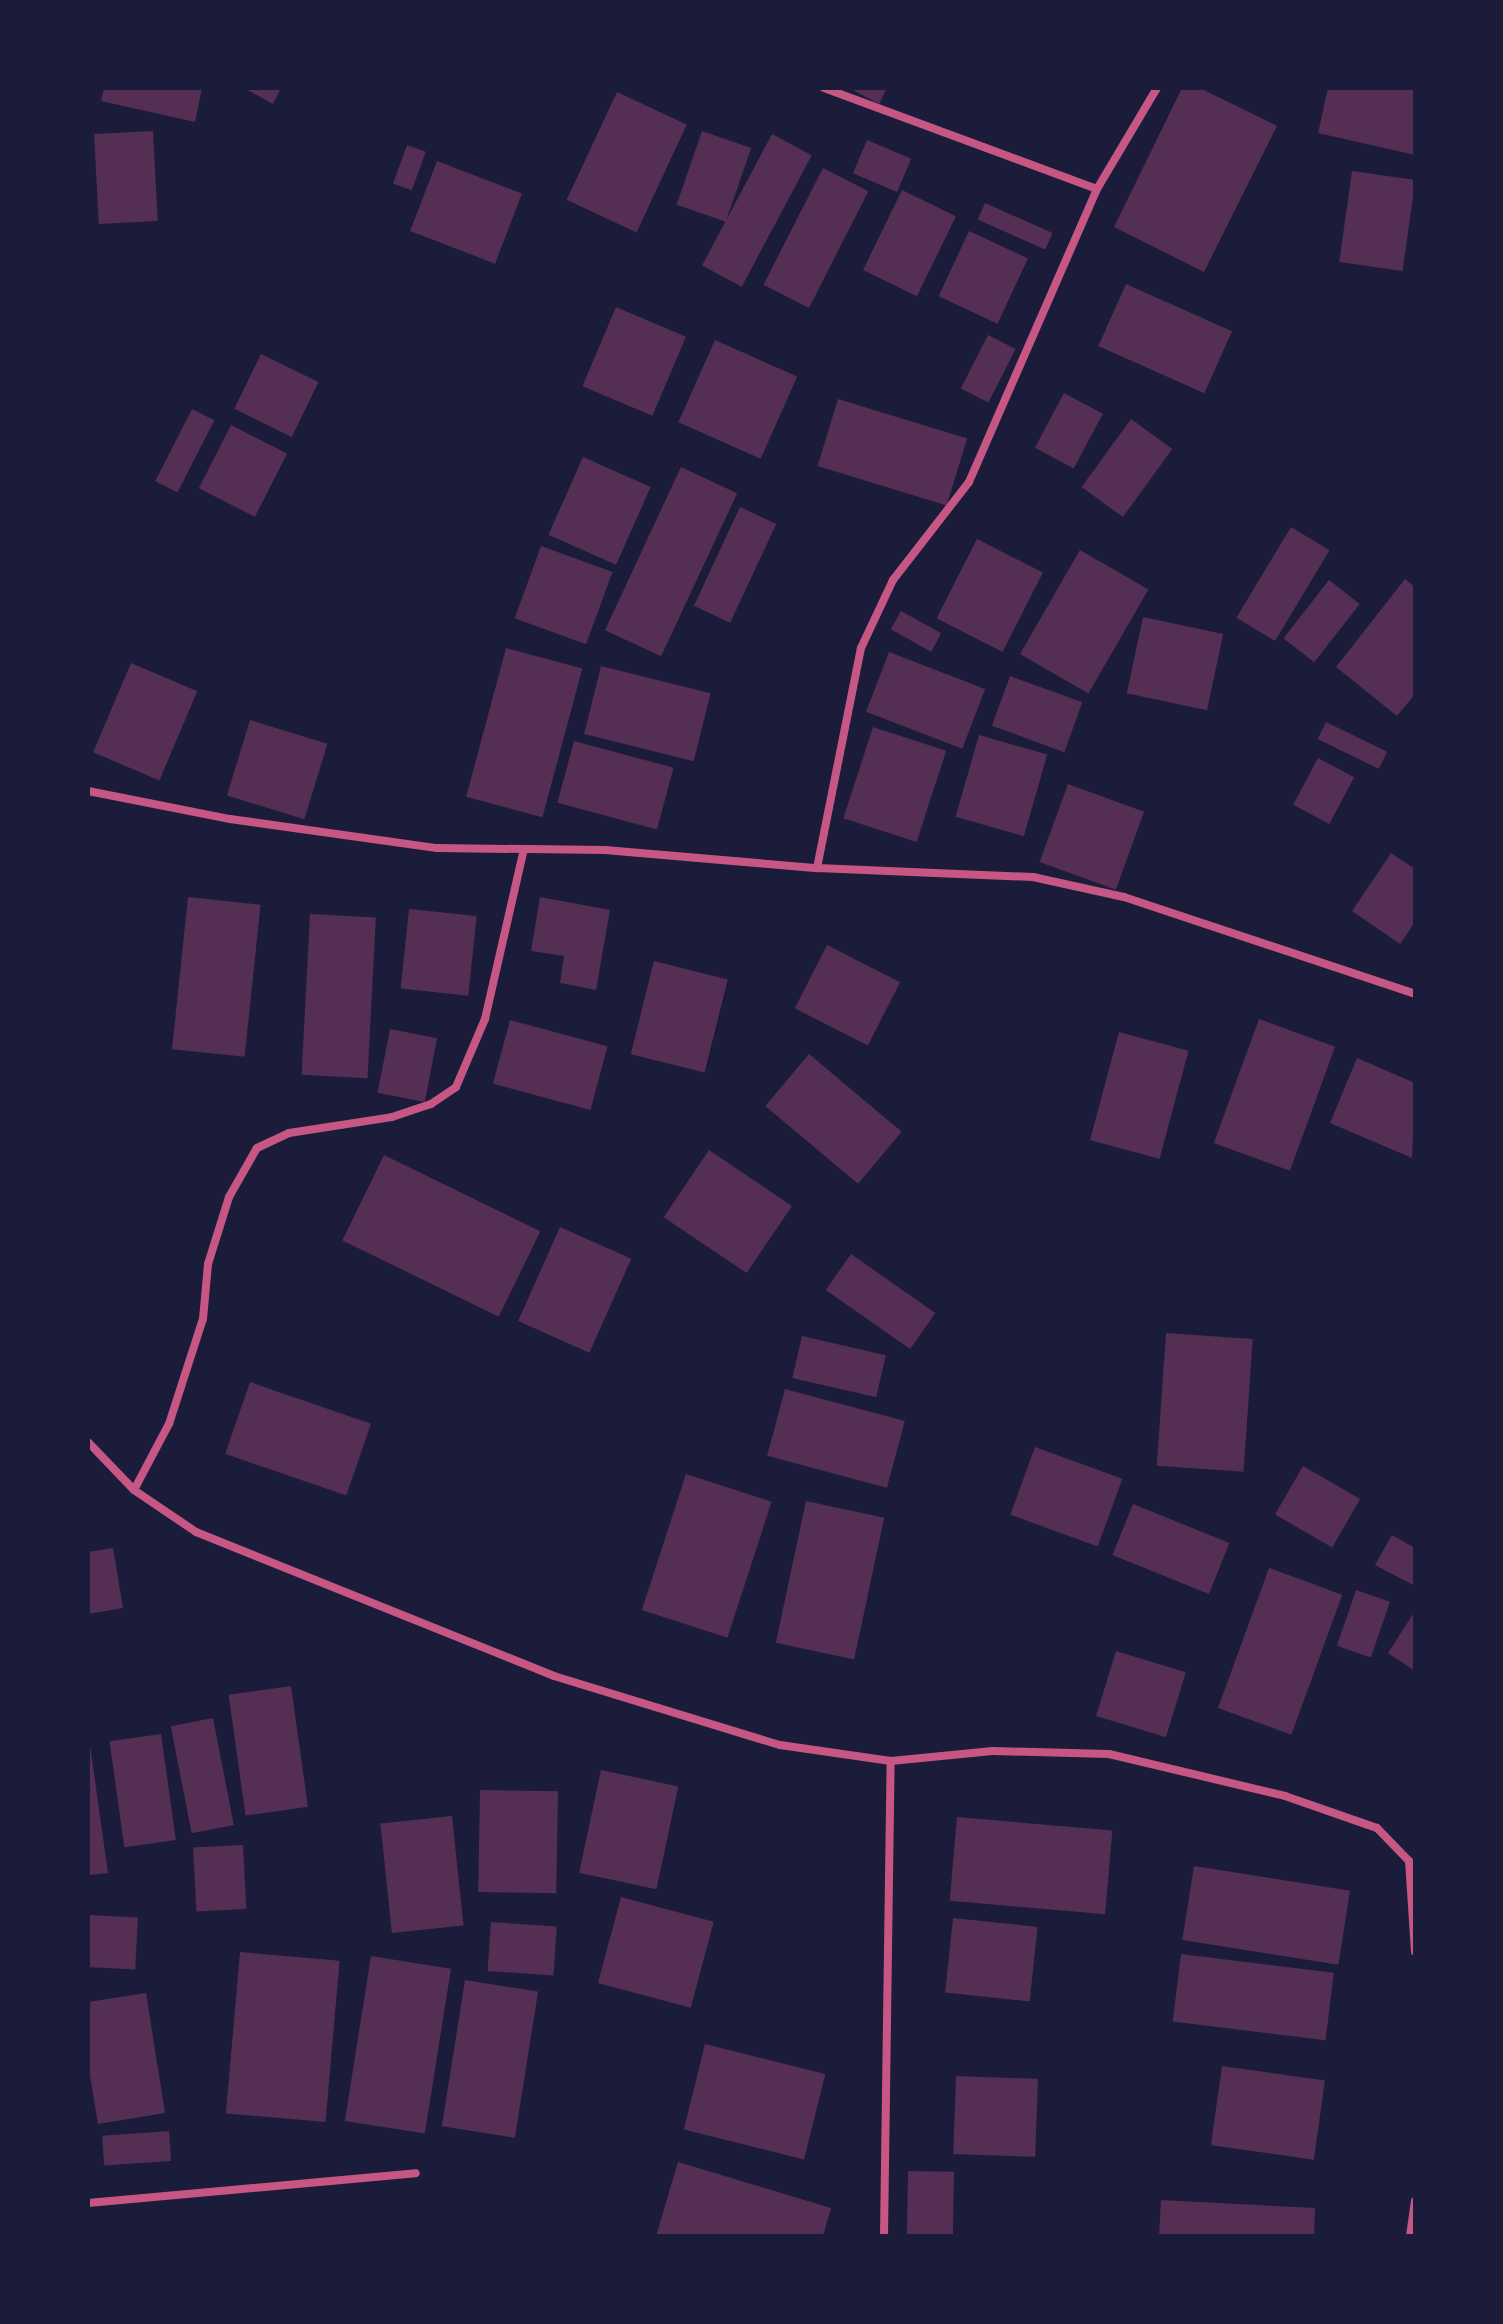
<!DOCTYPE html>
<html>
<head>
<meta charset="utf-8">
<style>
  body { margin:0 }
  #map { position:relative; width:1503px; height:2324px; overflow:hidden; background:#1b1b3a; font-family:"Work Sans",sans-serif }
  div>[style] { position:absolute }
  .building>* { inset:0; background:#542f53; transform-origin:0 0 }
  .minor>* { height:8px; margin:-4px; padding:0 4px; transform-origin:4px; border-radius:4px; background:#c65784 }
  span { translate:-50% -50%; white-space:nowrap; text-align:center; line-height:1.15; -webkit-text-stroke:7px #1b1b3a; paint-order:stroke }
  .frame { position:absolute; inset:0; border:90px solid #1b1b3a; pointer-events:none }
</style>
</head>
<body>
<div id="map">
  <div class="building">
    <div style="clip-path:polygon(104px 88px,202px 88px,195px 122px,101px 101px)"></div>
    <div style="clip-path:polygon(244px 88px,281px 88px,273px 104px)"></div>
    <div style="clip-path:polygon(849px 88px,887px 88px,879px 104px)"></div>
    <div style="clip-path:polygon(1182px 88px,1200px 88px,1277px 126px,1204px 272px,1114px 227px)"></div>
    <div style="clip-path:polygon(1328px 88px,1415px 88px,1415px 155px,1318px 133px)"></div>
    <div style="left:617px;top:92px;width:77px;height:119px;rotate:25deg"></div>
    <div style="left:153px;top:131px;width:90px;height:59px;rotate:87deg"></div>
    <div style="left:702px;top:131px;width:52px;height:78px;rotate:19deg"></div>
    <div style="left:772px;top:134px;width:45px;height:149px;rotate:28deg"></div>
    <div style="left:867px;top:140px;width:48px;height:36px;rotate:23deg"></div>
    <div style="left:407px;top:145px;width:20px;height:41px;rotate:20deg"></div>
    <div style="left:437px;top:161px;width:91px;height:75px;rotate:21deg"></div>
    <div style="left:823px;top:168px;width:51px;height:131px;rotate:27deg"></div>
    <div style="left:1352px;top:171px;width:64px;height:92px;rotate:8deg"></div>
    <div style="left:902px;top:190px;width:60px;height:89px;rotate:26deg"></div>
    <div style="left:985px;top:203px;width:74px;height:18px;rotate:24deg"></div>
    <div style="left:969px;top:231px;width:65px;height:72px;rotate:25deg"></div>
    <div style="left:1126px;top:284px;width:116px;height:68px;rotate:24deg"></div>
    <div style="left:616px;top:307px;width:76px;height:86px;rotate:23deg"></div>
    <div style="left:988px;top:335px;width:31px;height:60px;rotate:27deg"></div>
    <div style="left:715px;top:340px;width:90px;height:90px;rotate:24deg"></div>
    <div style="left:261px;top:354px;width:64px;height:61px;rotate:26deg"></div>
    <div style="left:1064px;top:393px;width:44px;height:62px;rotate:28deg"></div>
    <div style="left:838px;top:399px;width:135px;height:70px;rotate:17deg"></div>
    <div style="left:192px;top:409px;width:25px;height:81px;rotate:27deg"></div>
    <div style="left:1131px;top:419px;width:51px;height:84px;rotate:36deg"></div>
    <div style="left:231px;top:425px;width:63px;height:71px;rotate:27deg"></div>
    <div style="left:583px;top:457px;width:74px;height:85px;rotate:24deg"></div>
    <div style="left:681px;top:467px;width:62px;height:180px;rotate:25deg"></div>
    <div style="left:740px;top:507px;width:40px;height:109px;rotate:25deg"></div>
    <div style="left:1291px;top:527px;width:45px;height:106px;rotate:31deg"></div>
    <div style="left:977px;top:539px;width:74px;height:89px;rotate:27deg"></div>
    <div style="left:541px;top:546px;width:76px;height:77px;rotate:20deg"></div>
    <div style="left:1080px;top:550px;width:79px;height:120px;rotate:30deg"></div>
    <div style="clip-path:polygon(1405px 579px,1415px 587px,1415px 694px,1397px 716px,1336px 667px)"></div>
    <div style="left:1329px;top:580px;width:39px;height:74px;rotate:38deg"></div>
    <div style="left:901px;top:611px;width:46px;height:21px;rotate:29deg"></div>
    <div style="left:1143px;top:617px;width:82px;height:78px;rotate:12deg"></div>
    <div style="left:506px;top:648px;width:79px;height:154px;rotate:15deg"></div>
    <div style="left:889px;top:652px;width:103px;height:64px;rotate:21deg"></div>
    <div style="left:131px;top:663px;width:72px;height:97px;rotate:23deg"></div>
    <div style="left:601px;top:666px;width:113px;height:70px;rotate:14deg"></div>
    <div style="left:1010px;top:676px;width:77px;height:53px;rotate:20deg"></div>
    <div style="left:250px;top:720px;width:81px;height:79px;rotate:17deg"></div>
    <div style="left:1326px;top:722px;width:68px;height:19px;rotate:26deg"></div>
    <div style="left:873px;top:727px;width:77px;height:96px;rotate:18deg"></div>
    <div style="left:979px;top:735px;width:71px;height:85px;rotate:16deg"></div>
    <div style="left:574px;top:741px;width:103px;height:64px;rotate:15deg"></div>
    <div style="left:1318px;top:758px;width:41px;height:53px;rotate:28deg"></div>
    <div style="left:1068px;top:784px;width:81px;height:83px;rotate:20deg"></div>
    <div style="clip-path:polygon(1391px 853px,1415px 869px,1415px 922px,1400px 944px,1352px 911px)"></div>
    <div style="left:188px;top:897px;width:73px;height:153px;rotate:6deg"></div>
    <div style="clip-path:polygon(540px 897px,610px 910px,596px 990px,560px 983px,564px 956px,531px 951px)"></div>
    <div style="left:409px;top:909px;width:68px;height:80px;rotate:6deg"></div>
    <div style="left:310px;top:914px;width:66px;height:161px;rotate:3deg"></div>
    <div style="left:827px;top:945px;width:82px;height:71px;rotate:27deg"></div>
    <div style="left:654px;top:961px;width:76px;height:96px;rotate:14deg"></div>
    <div style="left:1259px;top:1019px;width:81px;height:132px;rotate:20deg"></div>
    <div style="left:510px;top:1020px;width:101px;height:66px;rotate:15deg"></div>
    <div style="left:390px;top:1029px;width:48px;height:65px;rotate:11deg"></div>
    <div style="left:1119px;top:1032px;width:72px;height:112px;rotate:15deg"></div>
    <div style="left:809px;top:1054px;width:121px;height:68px;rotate:40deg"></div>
    <div style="clip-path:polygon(1357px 1058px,1415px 1083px,1412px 1158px,1330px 1123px)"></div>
    <div style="left:709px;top:1150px;width:100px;height:81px;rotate:34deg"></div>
    <div style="left:384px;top:1155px;width:174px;height:95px;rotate:26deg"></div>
    <div style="left:560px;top:1227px;width:78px;height:103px;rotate:24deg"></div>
    <div style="left:851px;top:1254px;width:103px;height:44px;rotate:35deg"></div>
    <div style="left:1166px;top:1333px;width:87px;height:133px;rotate:4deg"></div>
    <div style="left:802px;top:1336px;width:86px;height:43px;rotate:13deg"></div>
    <div style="left:250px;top:1382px;width:128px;height:76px;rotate:19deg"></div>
    <div style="left:785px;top:1389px;width:124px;height:69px;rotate:15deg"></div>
    <div style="left:1035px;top:1447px;width:93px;height:72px;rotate:20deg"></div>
    <div style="left:1303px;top:1466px;width:66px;height:56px;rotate:30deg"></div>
    <div style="left:686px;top:1474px;width:90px;height:143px;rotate:18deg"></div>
    <div style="left:806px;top:1501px;width:80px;height:145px;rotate:12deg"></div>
    <div style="left:1133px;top:1504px;width:104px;height:55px;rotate:22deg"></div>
    <div style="clip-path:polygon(1392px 1535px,1415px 1548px,1415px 1586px,1375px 1565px)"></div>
    <div style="clip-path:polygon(113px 1548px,123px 1608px,88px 1614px,88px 1552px)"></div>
    <div style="left:1269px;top:1568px;width:78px;height:149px;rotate:20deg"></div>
    <div style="left:1356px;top:1590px;width:36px;height:59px;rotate:19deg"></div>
    <div style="clip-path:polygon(1415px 1611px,1415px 1671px,1388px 1653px)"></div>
    <div style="left:1116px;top:1651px;width:73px;height:68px;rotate:17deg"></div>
    <div style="left:291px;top:1686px;width:122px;height:63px;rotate:82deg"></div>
    <div style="left:213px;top:1718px;width:109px;height:43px;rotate:79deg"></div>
    <div style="clip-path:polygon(88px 1731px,108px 1873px,88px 1875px)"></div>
    <div style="left:161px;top:1734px;width:107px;height:52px;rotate:82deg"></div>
    <div style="left:601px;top:1770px;width:79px;height:105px;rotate:12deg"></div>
    <div style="left:480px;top:1790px;width:78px;height:102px;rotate:1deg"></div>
    <div style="left:452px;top:1816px;width:110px;height:72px;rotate:84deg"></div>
    <div style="left:957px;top:1817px;width:156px;height:84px;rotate:5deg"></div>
    <div style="left:243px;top:1845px;width:64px;height:50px;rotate:87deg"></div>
    <div style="left:1194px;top:1866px;width:158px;height:75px;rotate:9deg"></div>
    <div style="left:621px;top:1897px;width:96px;height:89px;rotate:15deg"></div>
    <div style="left:88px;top:1915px;width:50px;height:52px;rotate:3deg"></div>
    <div style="left:953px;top:1918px;width:85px;height:75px;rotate:6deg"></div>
    <div style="left:491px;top:1922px;width:66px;height:49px;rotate:4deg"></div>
    <div style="left:240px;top:1952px;width:100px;height:162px;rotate:5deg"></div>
    <div style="left:1181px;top:1954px;width:154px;height:68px;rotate:7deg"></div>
    <div style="left:371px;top:1956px;width:81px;height:167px;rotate:9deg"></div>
    <div style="left:465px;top:1980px;width:74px;height:148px;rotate:9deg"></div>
    <div style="clip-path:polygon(146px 1993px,165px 2113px,98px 2124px,88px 2064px,88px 2002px)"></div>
    <div style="left:705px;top:2044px;width:124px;height:88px;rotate:14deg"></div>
    <div style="left:1222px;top:2066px;width:104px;height:80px;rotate:8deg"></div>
    <div style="left:956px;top:2076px;width:82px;height:78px;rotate:2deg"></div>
    <div style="left:169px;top:2131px;width:30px;height:67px;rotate:86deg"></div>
    <div style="clip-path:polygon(678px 2162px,831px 2208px,823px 2236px,656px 2236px)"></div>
    <div style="left:908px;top:2171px;width:46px;height:65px;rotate:1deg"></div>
    <div style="clip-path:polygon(1161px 2200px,1315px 2208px,1314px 2236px,1159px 2236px)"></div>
  </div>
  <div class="minor">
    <div style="left:824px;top:88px;width:291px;rotate:20.3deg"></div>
    <div style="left:88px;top:791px;width:145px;rotate:11.2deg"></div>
    <div style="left:230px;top:819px;width:209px;rotate:8deg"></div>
    <div style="left:437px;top:848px;width:168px;rotate:0.7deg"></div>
    <div style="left:605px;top:850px;width:213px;rotate:4.9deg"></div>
    <div style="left:817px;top:868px;width:216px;rotate:2.4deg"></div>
    <div style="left:1033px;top:877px;width:93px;rotate:12.4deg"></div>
    <div style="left:1124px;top:897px;width:307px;rotate:18.4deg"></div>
    <div style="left:817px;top:868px;width:224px;rotate:-78.7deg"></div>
    <div style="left:861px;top:648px;width:75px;rotate:-64.8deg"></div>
    <div style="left:893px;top:580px;width:124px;rotate:-52.2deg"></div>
    <div style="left:969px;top:482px;width:320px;rotate:-66.4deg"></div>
    <div style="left:1097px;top:189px;width:117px;rotate:-59.3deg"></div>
    <div style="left:88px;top:1442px;width:66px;rotate:46.2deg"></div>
    <div style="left:134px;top:1490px;width:75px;rotate:34.1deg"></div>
    <div style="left:196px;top:1532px;width:386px;rotate:21.9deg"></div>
    <div style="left:554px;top:1676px;width:236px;rotate:17deg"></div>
    <div style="left:780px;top:1745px;width:112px;rotate:8.2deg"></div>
    <div style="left:891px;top:1761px;width:102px;rotate:-5.6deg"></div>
    <div style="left:993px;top:1751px;width:116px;rotate:1.5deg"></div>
    <div style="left:1109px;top:1754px;width:181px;rotate:13.4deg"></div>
    <div style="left:1285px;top:1796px;width:97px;rotate:19.2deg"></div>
    <div style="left:1377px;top:1828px;width:46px;rotate:45.9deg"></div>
    <div style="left:1409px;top:1861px;width:91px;rotate:86.2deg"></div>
    <div style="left:134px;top:1490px;width:75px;rotate:-62.1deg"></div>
    <div style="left:169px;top:1424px;width:110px;rotate:-72.1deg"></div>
    <div style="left:203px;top:1319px;width:55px;rotate:-84.8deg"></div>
    <div style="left:208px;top:1264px;width:70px;rotate:-72.6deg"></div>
    <div style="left:229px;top:1197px;width:56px;rotate:-60.3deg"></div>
    <div style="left:257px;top:1148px;width:35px;rotate:-25deg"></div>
    <div style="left:289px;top:1133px;width:104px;rotate:-8.8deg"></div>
    <div style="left:392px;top:1117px;width:41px;rotate:-18.4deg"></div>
    <div style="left:431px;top:1104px;width:30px;rotate:-34deg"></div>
    <div style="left:456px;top:1087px;width:74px;rotate:-66.9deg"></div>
    <div style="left:485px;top:1019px;width:174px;rotate:-77.1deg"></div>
    <div style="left:88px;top:2203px;width:329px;rotate:-5.2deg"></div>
    <div style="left:884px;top:2236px;width:475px;rotate:-89.2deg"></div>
    <div style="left:1410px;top:2236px;width:35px;rotate:-82deg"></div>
  </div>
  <div class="frame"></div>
</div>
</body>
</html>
